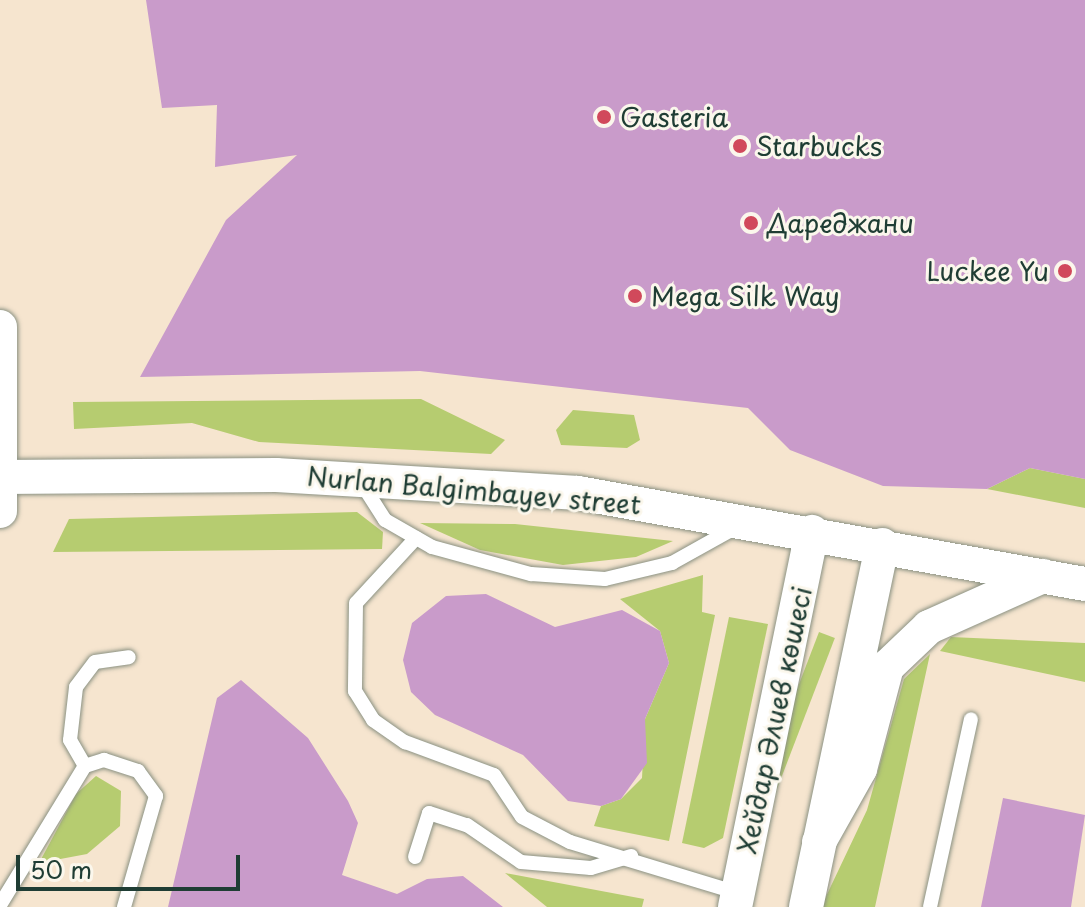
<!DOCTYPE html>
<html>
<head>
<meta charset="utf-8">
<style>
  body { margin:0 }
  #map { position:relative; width:1085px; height:907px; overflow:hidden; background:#f6e5cf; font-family:"Playpen Sans",sans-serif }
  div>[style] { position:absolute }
  .green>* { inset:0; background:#b6cc70; transform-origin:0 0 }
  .building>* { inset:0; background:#c99bca }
  .roads { filter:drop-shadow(0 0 2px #8a9182) drop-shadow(0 0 2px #8a9182) }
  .service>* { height:14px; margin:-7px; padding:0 7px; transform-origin:7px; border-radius:7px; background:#fff }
  .tertiary>* { height:34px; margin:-17px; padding:0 17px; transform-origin:17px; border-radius:17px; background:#fff }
  .dots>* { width:22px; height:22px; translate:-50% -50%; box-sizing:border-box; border:4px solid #fbf7ec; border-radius:50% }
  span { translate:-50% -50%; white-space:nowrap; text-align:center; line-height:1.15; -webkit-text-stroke:6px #fbf7ec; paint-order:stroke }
  .poi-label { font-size:26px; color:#1f3d34 }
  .left { translate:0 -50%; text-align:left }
  .right { translate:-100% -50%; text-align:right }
  .street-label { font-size:26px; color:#1f3d34 }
  .scale { position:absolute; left:16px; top:855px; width:224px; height:36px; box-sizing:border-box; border:4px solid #1f3d34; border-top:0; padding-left:10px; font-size:24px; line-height:28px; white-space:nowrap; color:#1f3d34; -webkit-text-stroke:6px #fbf7ec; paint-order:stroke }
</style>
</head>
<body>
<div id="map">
  <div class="green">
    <div style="clip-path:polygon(421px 399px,505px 440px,491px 454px,259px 442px,192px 423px,74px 429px,73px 402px)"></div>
    <div style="clip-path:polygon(573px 410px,634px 415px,640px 440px,627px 448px,561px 445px,556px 430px)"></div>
    <div style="clip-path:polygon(1030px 468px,1085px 479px,1085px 508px,987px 489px)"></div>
    <div style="clip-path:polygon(357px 512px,383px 532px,382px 549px,53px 552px,69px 519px)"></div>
    <div style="clip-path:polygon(420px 523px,515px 524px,673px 541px,636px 557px,563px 565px,480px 550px)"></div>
    <div style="clip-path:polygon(703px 575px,702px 612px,715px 615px,669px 841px,594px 826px,601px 806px,621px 799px,642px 778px,645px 719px,669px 663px,660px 631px,620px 599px)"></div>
    <div style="clip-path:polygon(729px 617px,768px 624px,723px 838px,704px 848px,682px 843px)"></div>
    <div style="left:819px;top:632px;width:17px;height:281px;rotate:21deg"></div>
    <div style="clip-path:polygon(951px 637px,1085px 643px,1085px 682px,940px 651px)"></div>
    <div style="clip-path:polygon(930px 654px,875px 907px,821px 907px,867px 810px,904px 679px)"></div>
    <div style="clip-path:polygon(96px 776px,121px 791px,120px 826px,87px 854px,39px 863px,76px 794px)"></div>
    <div style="clip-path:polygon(505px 873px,644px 899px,642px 907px,547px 907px)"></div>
  </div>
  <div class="building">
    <div style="clip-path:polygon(146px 0,1085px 0,1085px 479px,1030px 468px,987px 489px,883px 486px,790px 450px,748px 408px,420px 371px,140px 377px,226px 220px,297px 155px,215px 167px,217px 105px,162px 108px)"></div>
    <div style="clip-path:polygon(486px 594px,555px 627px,622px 610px,660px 631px,669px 663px,645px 719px,647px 763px,621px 799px,601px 806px,568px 801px,523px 755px,435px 715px,411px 692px,403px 660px,412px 623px,446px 596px)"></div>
    <div style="clip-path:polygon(241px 680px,308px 738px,348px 801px,358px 823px,342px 875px,397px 894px,427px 879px,463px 876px,503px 907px,168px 907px,217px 698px)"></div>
    <div style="clip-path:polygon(1003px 798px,1085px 815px,1071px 907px,981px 907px)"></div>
  </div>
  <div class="roads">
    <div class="service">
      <div style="left:362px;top:484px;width:43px;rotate:57.4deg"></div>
      <div style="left:385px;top:520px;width:54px;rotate:29.9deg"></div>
      <div style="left:432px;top:547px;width:103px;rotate:15.3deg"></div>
      <div style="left:531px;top:574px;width:74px;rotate:3.9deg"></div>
      <div style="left:605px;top:579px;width:69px;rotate:-13.4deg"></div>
      <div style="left:672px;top:563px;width:72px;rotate:-29.1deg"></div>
      <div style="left:416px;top:538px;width:88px;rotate:132.7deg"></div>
      <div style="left:356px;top:603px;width:88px;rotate:90.7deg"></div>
      <div style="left:355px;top:691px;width:34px;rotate:58deg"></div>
      <div style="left:373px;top:720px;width:39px;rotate:35deg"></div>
      <div style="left:405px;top:742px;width:95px;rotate:20.3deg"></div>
      <div style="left:494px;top:775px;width:50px;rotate:56.3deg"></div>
      <div style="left:522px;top:817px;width:54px;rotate:27.5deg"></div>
      <div style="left:570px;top:842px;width:176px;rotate:16.9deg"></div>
      <div style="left:85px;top:766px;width:30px;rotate:-120deg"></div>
      <div style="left:70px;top:740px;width:53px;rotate:-83.5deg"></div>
      <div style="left:76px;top:687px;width:31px;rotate:-53deg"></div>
      <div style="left:95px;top:662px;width:34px;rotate:-8deg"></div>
      <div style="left:415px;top:857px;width:46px;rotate:-72.3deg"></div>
      <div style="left:429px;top:813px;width:40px;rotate:18deg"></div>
      <div style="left:467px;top:825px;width:65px;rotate:34.4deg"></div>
      <div style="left:521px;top:862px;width:70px;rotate:4.9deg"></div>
      <div style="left:591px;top:868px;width:42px;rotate:-16.7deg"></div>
      <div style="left:0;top:905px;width:163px;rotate:-58.6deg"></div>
      <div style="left:85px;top:766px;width:20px;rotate:-18deg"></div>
      <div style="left:104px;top:760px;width:36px;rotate:18deg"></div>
      <div style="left:138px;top:771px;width:31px;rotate:54deg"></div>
      <div style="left:156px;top:796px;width:116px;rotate:106.1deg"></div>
      <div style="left:930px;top:907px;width:192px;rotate:-77.7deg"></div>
    </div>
    <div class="tertiary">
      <div style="left:0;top:327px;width:184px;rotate:90deg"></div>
      <div style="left:0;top:477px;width:276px;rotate:-0.4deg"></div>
      <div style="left:276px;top:475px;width:303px;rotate:3.4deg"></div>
      <div style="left:578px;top:493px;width:515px;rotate:10.18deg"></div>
      <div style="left:819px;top:842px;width:84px;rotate:-60.7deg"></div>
      <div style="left:860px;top:769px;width:106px;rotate:-75.2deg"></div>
      <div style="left:887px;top:667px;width:58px;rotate:-43.6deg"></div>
      <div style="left:929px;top:627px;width:125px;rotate:-24.1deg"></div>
      <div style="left:735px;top:907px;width:383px;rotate:-78.4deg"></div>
      <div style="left:806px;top:907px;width:370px;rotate:-78.1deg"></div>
    </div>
  </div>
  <div class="dots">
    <div style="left:604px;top:117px;background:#d1495b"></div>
    <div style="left:740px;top:146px;background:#d1495b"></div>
    <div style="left:751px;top:223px;background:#d1495b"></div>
    <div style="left:1065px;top:271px;background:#d1495b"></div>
    <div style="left:635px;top:296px;background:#d1495b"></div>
  </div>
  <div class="poi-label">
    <span class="left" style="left:620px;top:117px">Gasteria</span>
    <span class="left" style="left:756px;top:146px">Starbucks</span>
    <span class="left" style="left:767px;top:223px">Дареджани</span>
    <span class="right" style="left:1049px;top:271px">Luckee Yu</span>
    <span class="left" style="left:651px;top:296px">Mega Silk Way</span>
  </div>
  <div class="street-label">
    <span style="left:474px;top:490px;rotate:5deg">Nurlan Balgimbayev street</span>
    <span style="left:774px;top:720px;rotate:-78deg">Хейдар Әлиев көшесі</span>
  </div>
  <div class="scale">50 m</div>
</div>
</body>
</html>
